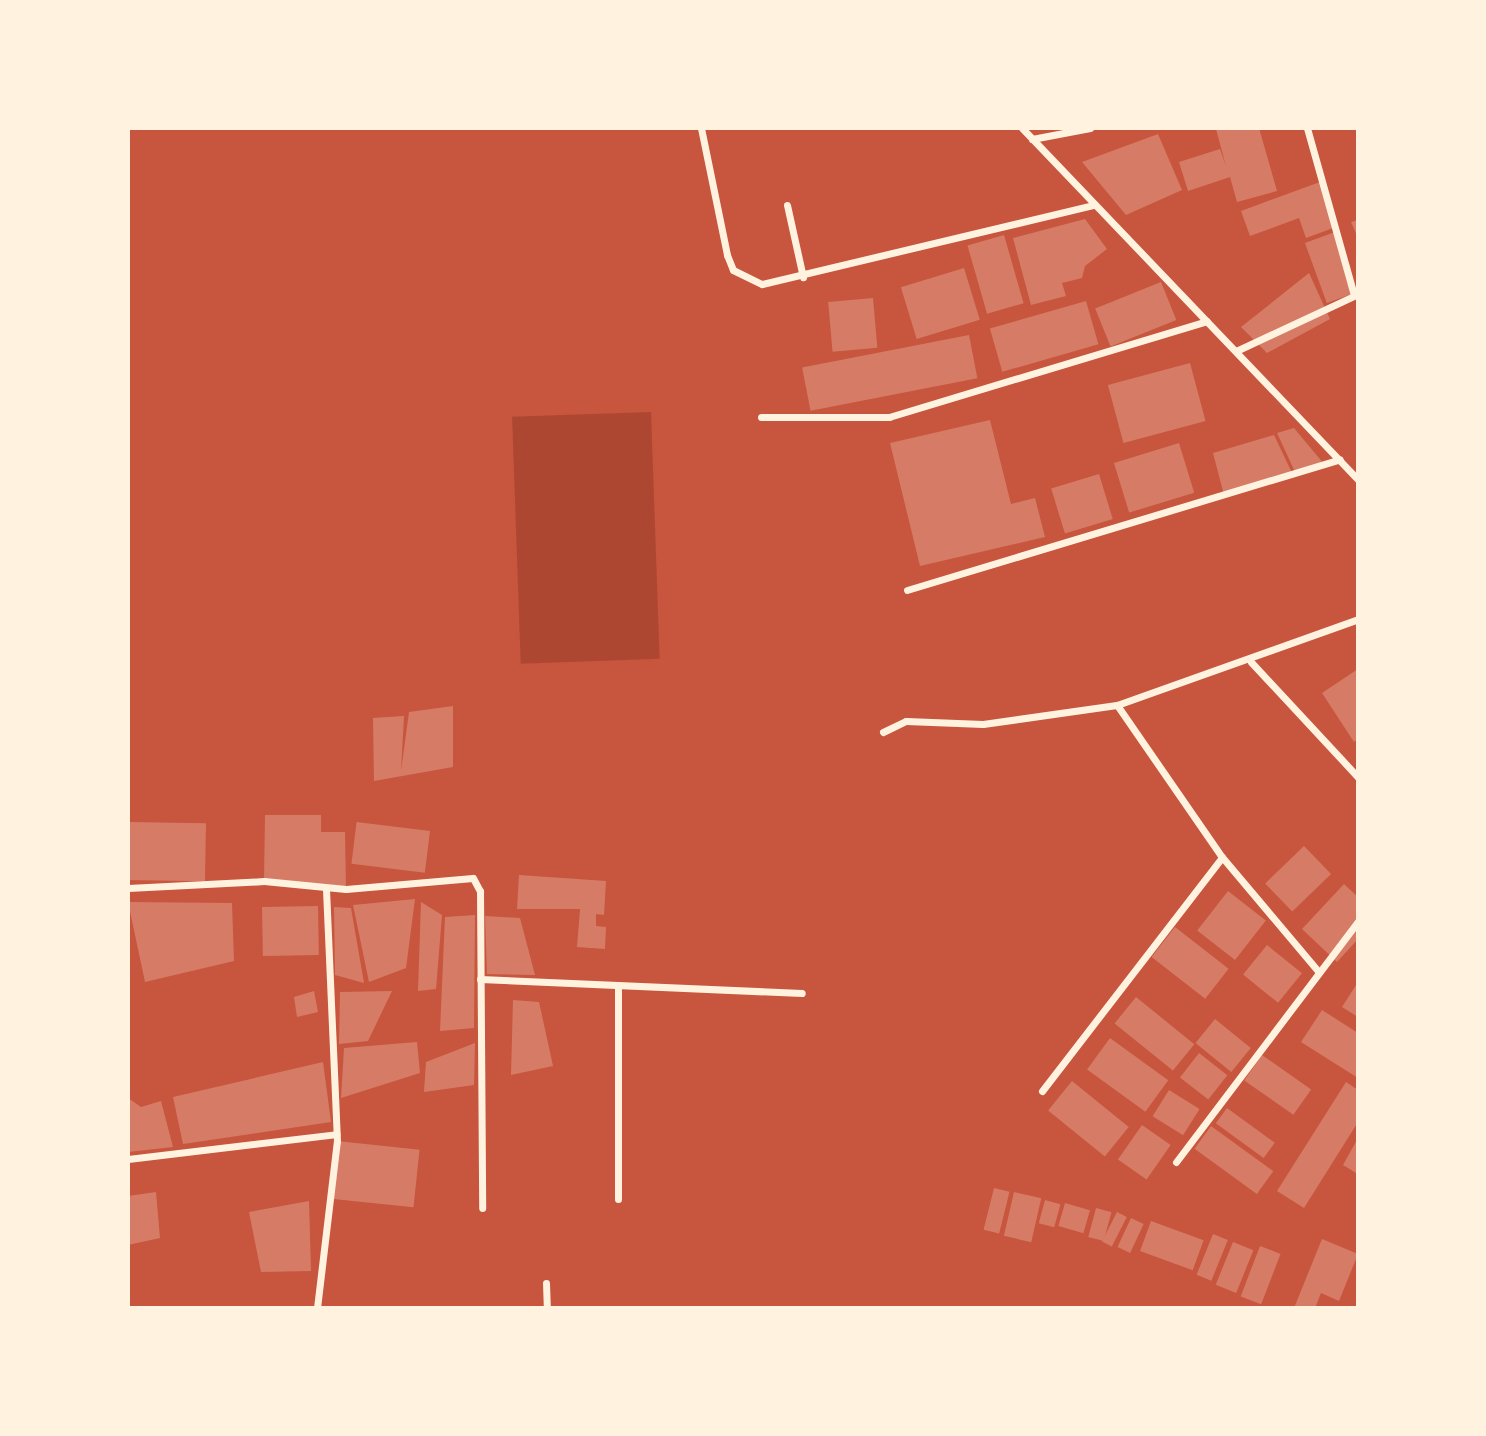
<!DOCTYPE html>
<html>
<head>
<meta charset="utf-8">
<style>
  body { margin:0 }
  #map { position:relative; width:1486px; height:1436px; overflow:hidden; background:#c8553d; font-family:Commissioner,sans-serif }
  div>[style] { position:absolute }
  .green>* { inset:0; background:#ae4732; transform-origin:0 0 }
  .building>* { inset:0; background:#d67c66; transform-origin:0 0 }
  .minor>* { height:7px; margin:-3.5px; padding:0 3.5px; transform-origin:3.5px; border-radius:3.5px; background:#fff3e0 }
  span { translate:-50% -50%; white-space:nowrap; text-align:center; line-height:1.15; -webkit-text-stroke:5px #fff3e0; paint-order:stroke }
  .frame { position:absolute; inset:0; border:130px solid #fff3e0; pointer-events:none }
</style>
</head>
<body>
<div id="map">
  <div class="green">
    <div style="left:651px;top:412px;width:247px;height:139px;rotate:88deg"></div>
  </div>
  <div class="building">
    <div style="clip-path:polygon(1259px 128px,1277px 191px,1237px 202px,1230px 177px,1188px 191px,1179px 162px,1220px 149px,1226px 166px,1216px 129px)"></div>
    <div style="clip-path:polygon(1158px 134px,1182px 190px,1126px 215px,1082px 162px)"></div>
    <div style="clip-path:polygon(1320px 182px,1336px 227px,1306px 238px,1299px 218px,1250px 236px,1241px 211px)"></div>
    <div style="clip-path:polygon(1085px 219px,1107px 249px,1085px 266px,1082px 278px,1062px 283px,1066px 296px,1031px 305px,1013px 238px)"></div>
    <div style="clip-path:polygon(1358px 220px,1358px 238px,1351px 222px)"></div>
    <div style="left:1335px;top:232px;width:64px;height:32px;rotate:70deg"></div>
    <div style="left:1004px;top:235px;width:71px;height:38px;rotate:74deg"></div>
    <div style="left:964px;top:268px;width:54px;height:66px;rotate:73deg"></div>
    <div style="clip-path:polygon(1309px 273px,1330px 319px,1267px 353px,1241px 327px)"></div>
    <div style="left:1161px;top:282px;width:41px;height:71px;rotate:68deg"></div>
    <div style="left:873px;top:298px;width:50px;height:45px;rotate:85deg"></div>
    <div style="left:1086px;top:301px;width:45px;height:100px;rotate:74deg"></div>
    <div style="left:969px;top:335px;width:44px;height:170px;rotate:79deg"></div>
    <div style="left:1190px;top:363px;width:60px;height:85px;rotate:75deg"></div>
    <div style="clip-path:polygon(990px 420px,1011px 504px,1035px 498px,1045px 537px,920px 566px,890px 443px)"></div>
    <div style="clip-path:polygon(1294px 428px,1324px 464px,1295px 472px,1277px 433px)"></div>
    <div style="clip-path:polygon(1274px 435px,1294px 477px,1224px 495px,1213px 453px)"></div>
    <div style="left:1179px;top:443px;width:52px;height:68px;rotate:73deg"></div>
    <div style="left:1099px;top:474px;width:47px;height:50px;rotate:73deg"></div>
    <div style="clip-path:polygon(1358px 669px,1358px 739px,1354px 742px,1322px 693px)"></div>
    <div style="clip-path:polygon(453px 706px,453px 767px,374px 781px,373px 718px,404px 716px,401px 771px,409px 712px)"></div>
    <div style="clip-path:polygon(265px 815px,321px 815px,321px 832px,345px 832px,346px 889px,264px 881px)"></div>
    <div style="left:128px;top:822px;width:78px;height:58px;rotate:1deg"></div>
    <div style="left:430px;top:831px;width:42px;height:74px;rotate:97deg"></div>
    <div style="left:1304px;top:846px;width:39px;height:54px;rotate:46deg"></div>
    <div style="clip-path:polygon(519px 875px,606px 881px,604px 915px,596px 914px,596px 926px,606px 927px,605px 949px,577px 947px,580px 909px,517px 909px)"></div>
    <div style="clip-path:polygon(1344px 884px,1358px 897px,1358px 939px,1337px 962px,1302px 929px)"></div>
    <div style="left:1228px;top:891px;width:48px;height:50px;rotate:38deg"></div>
    <div style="clip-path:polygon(415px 899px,406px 968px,369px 982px,353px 905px)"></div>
    <div style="clip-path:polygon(128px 902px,232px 903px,234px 961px,145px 982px)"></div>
    <div style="clip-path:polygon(421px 902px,442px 915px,436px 989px,418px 991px)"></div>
    <div style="left:318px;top:906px;width:49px;height:56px;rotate:89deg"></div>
    <div style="clip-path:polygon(334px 907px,351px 908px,364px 983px,335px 975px)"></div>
    <div style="clip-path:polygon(475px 915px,474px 1028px,440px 1031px,445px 917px)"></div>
    <div style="clip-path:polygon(485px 916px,520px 918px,535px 975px,487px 974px)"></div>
    <div style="left:1175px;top:927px;width:68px;height:38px;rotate:38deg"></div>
    <div style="left:1267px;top:945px;width:45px;height:38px;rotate:39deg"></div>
    <div style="clip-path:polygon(1358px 982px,1358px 1017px,1342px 1007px)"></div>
    <div style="clip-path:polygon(314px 991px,318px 1012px,297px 1017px,294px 997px)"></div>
    <div style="clip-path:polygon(392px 991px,368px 1041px,339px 1044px,340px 992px)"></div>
    <div style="left:1136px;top:997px;width:75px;height:34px;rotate:39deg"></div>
    <div style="clip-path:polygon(513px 1000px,539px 1002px,553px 1066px,511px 1075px)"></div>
    <div style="clip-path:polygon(1322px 1010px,1358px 1033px,1358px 1078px,1301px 1042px)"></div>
    <div style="left:1215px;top:1019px;width:46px;height:31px;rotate:39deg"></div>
    <div style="left:1110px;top:1038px;width:72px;height:39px;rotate:36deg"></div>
    <div style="clip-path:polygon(417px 1042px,420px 1073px,341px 1098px,344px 1048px)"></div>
    <div style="clip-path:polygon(475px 1043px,474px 1085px,424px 1092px,426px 1062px)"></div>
    <div style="left:1199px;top:1053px;width:36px;height:31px;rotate:38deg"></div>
    <div style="left:1262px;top:1055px;width:60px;height:31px;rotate:35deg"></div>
    <div style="clip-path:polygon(323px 1062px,331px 1122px,183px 1144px,173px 1097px)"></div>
    <div style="left:1072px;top:1081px;width:73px;height:38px;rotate:39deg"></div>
    <div style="clip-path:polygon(1346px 1082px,1358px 1090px,1358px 1122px,1304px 1208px,1277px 1191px)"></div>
    <div style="left:1169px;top:1090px;width:36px;height:31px;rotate:32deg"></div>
    <div style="clip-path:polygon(128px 1098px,141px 1107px,161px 1101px,173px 1147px,128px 1152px)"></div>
    <div style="left:1227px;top:1108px;width:59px;height:19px;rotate:36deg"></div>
    <div style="left:1142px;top:1125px;width:35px;height:42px;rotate:35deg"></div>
    <div style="left:1211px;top:1126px;width:77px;height:28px;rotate:36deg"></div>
    <div style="clip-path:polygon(1358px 1138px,1358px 1170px,1356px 1173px,1343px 1165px)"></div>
    <div style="left:337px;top:1141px;width:83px;height:58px;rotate:6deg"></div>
    <div style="left:994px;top:1188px;width:16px;height:43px;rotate:14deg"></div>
    <div style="clip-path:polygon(156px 1192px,160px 1238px,128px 1245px,128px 1196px)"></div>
    <div style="left:1014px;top:1192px;width:28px;height:45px;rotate:13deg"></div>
    <div style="left:1045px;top:1200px;width:16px;height:24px;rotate:15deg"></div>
    <div style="clip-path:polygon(309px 1201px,311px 1271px,261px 1272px,249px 1212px)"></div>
    <div style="left:1065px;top:1203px;width:26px;height:24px;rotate:16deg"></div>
    <div style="left:1096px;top:1208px;width:16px;height:30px;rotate:15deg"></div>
    <div style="left:1117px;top:1212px;width:11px;height:33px;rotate:27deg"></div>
    <div style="left:1131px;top:1218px;width:14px;height:32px;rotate:25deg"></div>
    <div style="left:1151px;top:1221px;width:56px;height:32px;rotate:20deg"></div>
    <div style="left:1213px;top:1234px;width:16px;height:44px;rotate:22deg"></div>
    <div style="clip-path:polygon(1322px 1239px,1358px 1254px,1339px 1301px,1321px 1293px,1315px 1308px,1294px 1308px)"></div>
    <div style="left:1233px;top:1242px;width:22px;height:46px;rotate:22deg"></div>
    <div style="left:1260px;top:1246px;width:22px;height:54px;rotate:21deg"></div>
  </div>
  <div class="minor">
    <div style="left:701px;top:128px;width:130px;rotate:78.4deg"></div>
    <div style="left:727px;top:255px;width:16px;rotate:68deg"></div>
    <div style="left:733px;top:270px;width:32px;rotate:26deg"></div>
    <div style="left:762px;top:284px;width:340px;rotate:-13.4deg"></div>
    <div style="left:1022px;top:128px;width:486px;rotate:46.3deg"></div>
    <div style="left:1307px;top:128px;width:173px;rotate:74.3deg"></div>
    <div style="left:1032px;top:139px;width:59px;rotate:-10.7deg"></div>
    <div style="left:787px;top:205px;width:74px;rotate:77.5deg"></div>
    <div style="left:1236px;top:351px;width:135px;rotate:-25deg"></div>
    <div style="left:761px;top:417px;width:128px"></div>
    <div style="left:889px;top:417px;width:332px;rotate:-16.8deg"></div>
    <div style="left:907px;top:590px;width:452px;rotate:-16.8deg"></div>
    <div style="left:1251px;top:662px;width:157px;rotate:47.1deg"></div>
    <div style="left:1117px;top:705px;width:185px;rotate:55.4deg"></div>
    <div style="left:1222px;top:857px;width:149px;rotate:49.9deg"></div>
    <div style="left:883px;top:732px;width:25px;rotate:-26deg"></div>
    <div style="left:906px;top:721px;width:77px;rotate:2.2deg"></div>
    <div style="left:983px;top:724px;width:135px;rotate:-8.1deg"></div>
    <div style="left:1117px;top:705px;width:256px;rotate:-19.6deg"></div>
    <div style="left:128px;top:888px;width:136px;rotate:-2.9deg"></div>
    <div style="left:264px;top:881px;width:82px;rotate:5.6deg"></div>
    <div style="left:346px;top:889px;width:127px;rotate:-5deg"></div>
    <div style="left:473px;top:878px;width:15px;rotate:62deg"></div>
    <div style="left:480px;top:891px;width:317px;rotate:89.6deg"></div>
    <div style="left:480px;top:979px;width:322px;rotate:2.5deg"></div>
    <div style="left:618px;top:985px;width:214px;rotate:90deg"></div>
    <div style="left:1042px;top:1091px;width:295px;rotate:-52.4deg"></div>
    <div style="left:128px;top:1159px;width:210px;rotate:-6.8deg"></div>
    <div style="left:1176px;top:1162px;width:302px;rotate:-52.9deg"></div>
    <div style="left:546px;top:1283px;width:25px;rotate:88deg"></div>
    <div style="left:317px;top:1308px;width:168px;rotate:-83.2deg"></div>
    <div style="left:337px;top:1141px;width:252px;rotate:-92.5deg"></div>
  </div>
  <div class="frame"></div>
</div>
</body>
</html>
